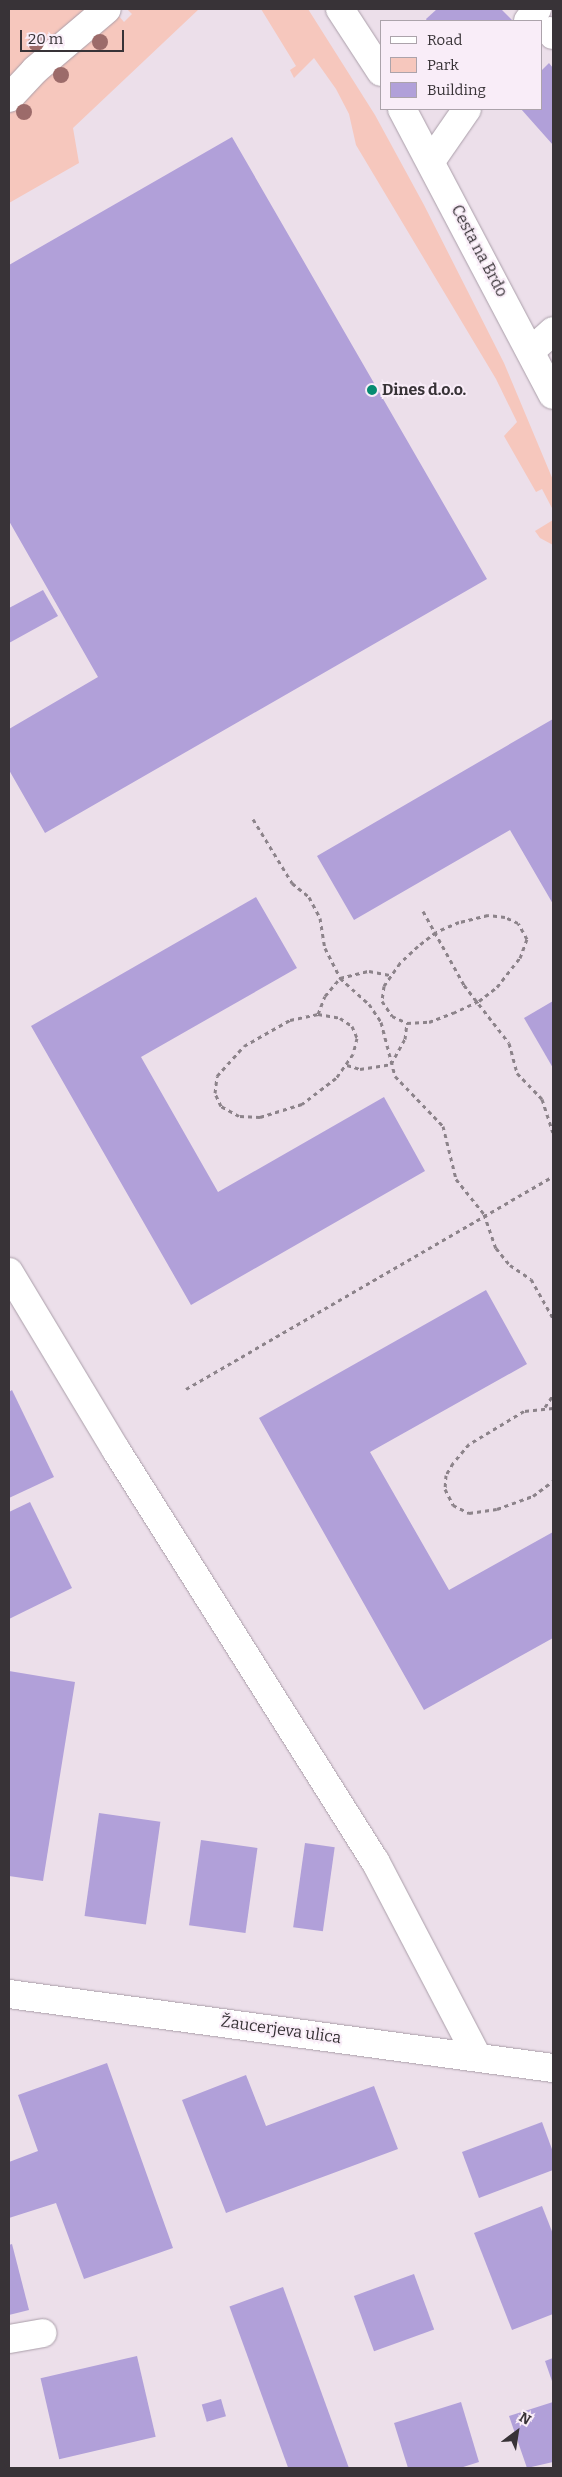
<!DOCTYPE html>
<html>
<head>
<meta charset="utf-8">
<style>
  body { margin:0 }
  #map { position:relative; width:562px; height:2477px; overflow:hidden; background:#ecdfea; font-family:Bitter,serif }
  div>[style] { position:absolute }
  .green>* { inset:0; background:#f6c7bd }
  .building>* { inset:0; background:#b1a0d9; transform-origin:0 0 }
  .path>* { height:3px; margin-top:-1.5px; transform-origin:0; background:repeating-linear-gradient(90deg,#8c838a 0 4px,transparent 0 8px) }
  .roads { filter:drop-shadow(0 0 1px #aa9ea9) drop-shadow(0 0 1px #aa9ea9) }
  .street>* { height:28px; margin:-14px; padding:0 14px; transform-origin:14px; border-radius:14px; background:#fff }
  .secondary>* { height:28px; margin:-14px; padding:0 14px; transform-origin:14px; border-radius:14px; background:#fff }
  .trees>* { width:16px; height:16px; margin:-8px; border-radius:50%; background:#9c6b6a }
  .dots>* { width:14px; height:14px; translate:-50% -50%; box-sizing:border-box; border:2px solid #f9edf8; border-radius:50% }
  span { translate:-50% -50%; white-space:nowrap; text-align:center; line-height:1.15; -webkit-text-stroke:4px #f9edf8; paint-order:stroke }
  .street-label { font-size:16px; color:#383337 }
  .poi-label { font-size:16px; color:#383337; font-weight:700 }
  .left { translate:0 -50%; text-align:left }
  .frame { position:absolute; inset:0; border:10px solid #383337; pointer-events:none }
  .legend { position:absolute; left:380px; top:20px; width:162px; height:90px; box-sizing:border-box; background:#f9edf8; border:1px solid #aca3ab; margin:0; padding:6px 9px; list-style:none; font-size:15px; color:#383337 }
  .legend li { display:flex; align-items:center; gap:10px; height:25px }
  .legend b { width:25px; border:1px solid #aca3ab }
  .north { position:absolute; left:492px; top:2407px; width:50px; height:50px; -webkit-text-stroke:4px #f9edf8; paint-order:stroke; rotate:31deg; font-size:14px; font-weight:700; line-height:20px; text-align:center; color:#383337 }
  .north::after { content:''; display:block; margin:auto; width:18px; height:22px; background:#383337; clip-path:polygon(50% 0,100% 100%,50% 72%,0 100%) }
  .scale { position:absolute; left:20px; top:30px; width:104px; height:22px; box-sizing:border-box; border:2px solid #383337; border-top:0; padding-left:6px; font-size:15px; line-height:18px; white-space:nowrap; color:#383337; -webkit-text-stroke:4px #f9edf8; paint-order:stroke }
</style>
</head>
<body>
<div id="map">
  <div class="green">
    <div style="clip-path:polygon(9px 9px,90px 9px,9px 81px)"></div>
    <div style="clip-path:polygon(127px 9px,199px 9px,73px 128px,79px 163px,9px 203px,9px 114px,42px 79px,118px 15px,124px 22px,132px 14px)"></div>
    <div style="clip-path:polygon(261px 9px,308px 9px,375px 115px,424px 205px,504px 363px,553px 480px,553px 510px,542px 489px,536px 492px,504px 436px,517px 422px,496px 379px,356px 145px,349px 114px,336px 89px,314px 58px,294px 78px,290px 70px,296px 66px)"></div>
    <div style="clip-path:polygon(553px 520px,553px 545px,540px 538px,535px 531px)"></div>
  </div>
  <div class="building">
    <div style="clip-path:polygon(437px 9px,501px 9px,513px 21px,427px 21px,426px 19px)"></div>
    <div style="clip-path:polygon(549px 63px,553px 68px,553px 145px,521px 109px,541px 109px,541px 71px)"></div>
    <div style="clip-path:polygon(232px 137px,487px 579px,45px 833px,9px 770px,9px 729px,98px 677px,9px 521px,9px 265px)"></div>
    <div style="clip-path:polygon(43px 590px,58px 616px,9px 643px,9px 608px)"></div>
    <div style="clip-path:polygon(553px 719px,553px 904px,510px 830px,354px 920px,317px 856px)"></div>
    <div style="clip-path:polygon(256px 897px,297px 968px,141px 1057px,218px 1192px,384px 1097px,425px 1171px,191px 1305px,31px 1026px)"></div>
    <div style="clip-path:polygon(553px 1001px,553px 1068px,524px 1018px)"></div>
    <div style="clip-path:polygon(486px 1290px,527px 1364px,370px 1452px,449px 1590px,553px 1532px,553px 1638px,424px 1710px,259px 1418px)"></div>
    <div style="clip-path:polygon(12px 1390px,54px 1477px,9px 1498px,9px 1392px)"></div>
    <div style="clip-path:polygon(30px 1502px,72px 1588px,9px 1619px,9px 1512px)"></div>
    <div style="clip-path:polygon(9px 1671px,75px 1682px,43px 1881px,9px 1876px)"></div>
    <div style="left:99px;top:1813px;width:62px;height:104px;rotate:8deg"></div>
    <div style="left:201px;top:1840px;width:57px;height:86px;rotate:8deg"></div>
    <div style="left:305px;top:1843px;width:30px;height:85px;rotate:8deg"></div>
    <div style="clip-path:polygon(107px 2063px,173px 2248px,84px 2279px,56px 2203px,9px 2218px,9px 2162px,38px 2151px,18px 2095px)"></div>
    <div style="clip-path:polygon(246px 2075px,266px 2126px,374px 2086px,398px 2149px,226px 2213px,182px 2100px)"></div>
    <div style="clip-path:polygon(542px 2122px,553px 2152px,553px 2170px,479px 2198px,462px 2152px)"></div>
    <div style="clip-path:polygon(542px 2206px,553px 2234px,553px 2314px,512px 2330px,474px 2233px)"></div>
    <div style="clip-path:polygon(12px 2244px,29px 2310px,9px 2315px,9px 2245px)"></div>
    <div style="left:414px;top:2274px;width:59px;height:64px;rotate:70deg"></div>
    <div style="left:283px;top:2287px;width:193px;height:57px;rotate:70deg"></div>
    <div style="left:137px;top:2356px;width:83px;height:99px;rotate:77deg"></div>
    <div style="clip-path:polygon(553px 2358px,553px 2384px,545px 2361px)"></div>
    <div style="left:221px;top:2399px;width:18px;height:20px;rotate:74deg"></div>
    <div style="clip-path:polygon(461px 2402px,479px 2462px,460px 2468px,408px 2468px,394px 2423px)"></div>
    <div style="clip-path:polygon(553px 2402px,553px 2462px,527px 2468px,509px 2416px)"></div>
  </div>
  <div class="path">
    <div style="left:253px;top:819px;width:75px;rotate:58.6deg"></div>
    <div style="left:292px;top:883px;width:22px;rotate:39deg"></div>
    <div style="left:309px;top:897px;width:24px;rotate:62deg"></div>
    <div style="left:320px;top:918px;width:30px;rotate:81deg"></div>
    <div style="left:325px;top:948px;width:34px;rotate:63deg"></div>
    <div style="left:340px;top:978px;width:39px;rotate:42deg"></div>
    <div style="left:369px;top:1004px;width:22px;rotate:56deg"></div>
    <div style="left:381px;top:1022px;width:56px;rotate:75.5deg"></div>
    <div style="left:395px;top:1076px;width:69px;rotate:46.2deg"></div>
    <div style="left:443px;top:1126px;width:55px;rotate:76.2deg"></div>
    <div style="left:456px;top:1179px;width:45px;rotate:51.3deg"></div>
    <div style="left:484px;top:1214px;width:36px;rotate:71deg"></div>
    <div style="left:496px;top:1248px;width:22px;rotate:51deg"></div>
    <div style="left:510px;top:1265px;width:25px;rotate:34deg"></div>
    <div style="left:531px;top:1279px;width:45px;rotate:60.6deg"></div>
    <div style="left:423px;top:911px;width:85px;rotate:61deg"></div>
    <div style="left:464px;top:985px;width:73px;rotate:52.2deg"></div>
    <div style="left:509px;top:1043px;width:31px;rotate:75deg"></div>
    <div style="left:517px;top:1073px;width:36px;rotate:46deg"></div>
    <div style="left:542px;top:1099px;width:35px;rotate:72deg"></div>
    <div style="left:318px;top:1014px;width:22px;rotate:10deg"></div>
    <div style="left:340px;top:1018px;width:14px;rotate:34deg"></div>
    <div style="left:352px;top:1026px;width:13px;rotate:67deg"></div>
    <div style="left:357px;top:1038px;width:16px;rotate:104deg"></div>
    <div style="left:353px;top:1054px;width:29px;rotate:125deg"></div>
    <div style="left:336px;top:1078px;width:43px;rotate:142.6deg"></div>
    <div style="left:302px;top:1104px;width:44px;rotate:162.8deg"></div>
    <div style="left:260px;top:1117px;width:21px;rotate:-177deg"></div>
    <div style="left:239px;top:1116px;width:21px;rotate:-151deg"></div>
    <div style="left:221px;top:1106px;width:14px;rotate:-115deg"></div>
    <div style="left:215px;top:1093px;width:17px;rotate:-83deg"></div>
    <div style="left:217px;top:1076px;width:40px;rotate:-48deg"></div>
    <div style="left:244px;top:1046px;width:53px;rotate:-29.5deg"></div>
    <div style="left:290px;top:1020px;width:29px;rotate:-12deg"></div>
    <div style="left:318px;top:1014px;width:19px;rotate:-69deg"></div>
    <div style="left:325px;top:996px;width:23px;rotate:-50deg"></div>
    <div style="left:340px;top:978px;width:30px;rotate:-14deg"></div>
    <div style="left:369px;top:971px;width:21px;rotate:11deg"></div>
    <div style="left:347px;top:1065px;width:14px;rotate:17deg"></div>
    <div style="left:360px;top:1069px;width:31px;rotate:-9deg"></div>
    <div style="left:391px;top:1064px;width:29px;rotate:-61deg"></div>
    <div style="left:405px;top:1039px;width:16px;rotate:-83deg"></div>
    <div style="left:407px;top:1023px;width:22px;rotate:-3deg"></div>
    <div style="left:429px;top:1022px;width:26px;rotate:-21deg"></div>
    <div style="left:453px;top:1013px;width:29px;rotate:-25deg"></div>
    <div style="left:479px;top:1001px;width:23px;rotate:-38deg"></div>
    <div style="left:497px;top:987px;width:37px;rotate:-52deg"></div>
    <div style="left:520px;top:958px;width:20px;rotate:-70deg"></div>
    <div style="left:527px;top:939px;width:18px;rotate:-119deg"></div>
    <div style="left:518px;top:923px;width:14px;rotate:-155deg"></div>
    <div style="left:505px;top:917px;width:17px;rotate:-173deg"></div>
    <div style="left:488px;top:915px;width:30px;rotate:166deg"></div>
    <div style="left:459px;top:922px;width:25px;rotate:157deg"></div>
    <div style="left:436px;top:932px;width:23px;rotate:142deg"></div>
    <div style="left:418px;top:946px;width:25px;rotate:137deg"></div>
    <div style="left:400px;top:963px;width:28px;rotate:125deg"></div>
    <div style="left:384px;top:986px;width:15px;rotate:98deg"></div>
    <div style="left:382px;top:1001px;width:18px;rotate:56deg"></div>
    <div style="left:392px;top:1016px;width:17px;rotate:25deg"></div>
    <div style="left:186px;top:1389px;width:424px;rotate:-30.1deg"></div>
    <div style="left:545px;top:1407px;width:14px;rotate:-56deg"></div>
    <div style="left:553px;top:1408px;width:29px;rotate:174deg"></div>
    <div style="left:524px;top:1411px;width:64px;rotate:149deg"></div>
    <div style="left:469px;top:1444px;width:25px;rotate:130deg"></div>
    <div style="left:453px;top:1463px;width:14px;rotate:120deg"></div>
    <div style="left:446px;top:1475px;width:14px;rotate:94deg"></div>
    <div style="left:445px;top:1489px;width:18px;rotate:63deg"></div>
    <div style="left:453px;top:1505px;width:18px;rotate:27deg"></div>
    <div style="left:469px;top:1513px;width:28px;rotate:-8deg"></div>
    <div style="left:497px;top:1509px;width:38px;rotate:-20deg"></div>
    <div style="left:533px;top:1496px;width:25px;rotate:-37deg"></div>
  </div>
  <div class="roads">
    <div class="street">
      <div style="left:528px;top:21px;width:15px;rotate:-53deg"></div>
      <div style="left:550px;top:31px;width:5px;rotate:53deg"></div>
      <div style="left:9px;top:98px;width:38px;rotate:-47deg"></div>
      <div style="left:35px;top:70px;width:94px;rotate:-40.3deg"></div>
      <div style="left:431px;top:161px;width:63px;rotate:-55.3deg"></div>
      <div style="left:532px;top:350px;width:28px;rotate:-42deg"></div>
      <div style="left:9px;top:1272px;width:208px;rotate:59deg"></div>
      <div style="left:116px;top:1450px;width:486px;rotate:57.8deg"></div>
      <div style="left:375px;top:1861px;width:220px;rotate:62.4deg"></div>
      <div style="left:9px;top:1994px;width:549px;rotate:7.75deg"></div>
      <div style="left:9px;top:2339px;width:34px;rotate:-10deg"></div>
    </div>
    <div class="secondary">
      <div style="left:340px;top:9px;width:75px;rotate:56.9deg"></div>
      <div style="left:402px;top:109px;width:323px;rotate:62.2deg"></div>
    </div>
  </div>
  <div class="trees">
    <div style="left:100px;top:42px"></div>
    <div style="left:36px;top:43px"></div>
    <div style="left:61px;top:75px"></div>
    <div style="left:24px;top:112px"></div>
  </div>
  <div class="dots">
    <div style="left:372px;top:390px;background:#068b71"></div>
  </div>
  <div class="street-label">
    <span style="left:479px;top:251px;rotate:62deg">Cesta na Brdo</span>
    <span style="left:281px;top:2030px;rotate:8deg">Žaucerjeva ulica</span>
  </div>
  <div class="poi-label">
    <span class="left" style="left:382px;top:390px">Dines d.o.o.</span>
  </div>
  <div class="frame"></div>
  <ul class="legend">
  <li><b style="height:6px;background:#fff"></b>Road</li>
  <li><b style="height:14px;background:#f6c7bd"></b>Park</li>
  <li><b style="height:14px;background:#b1a0d9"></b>Building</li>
  </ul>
  <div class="north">N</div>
  <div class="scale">20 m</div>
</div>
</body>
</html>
